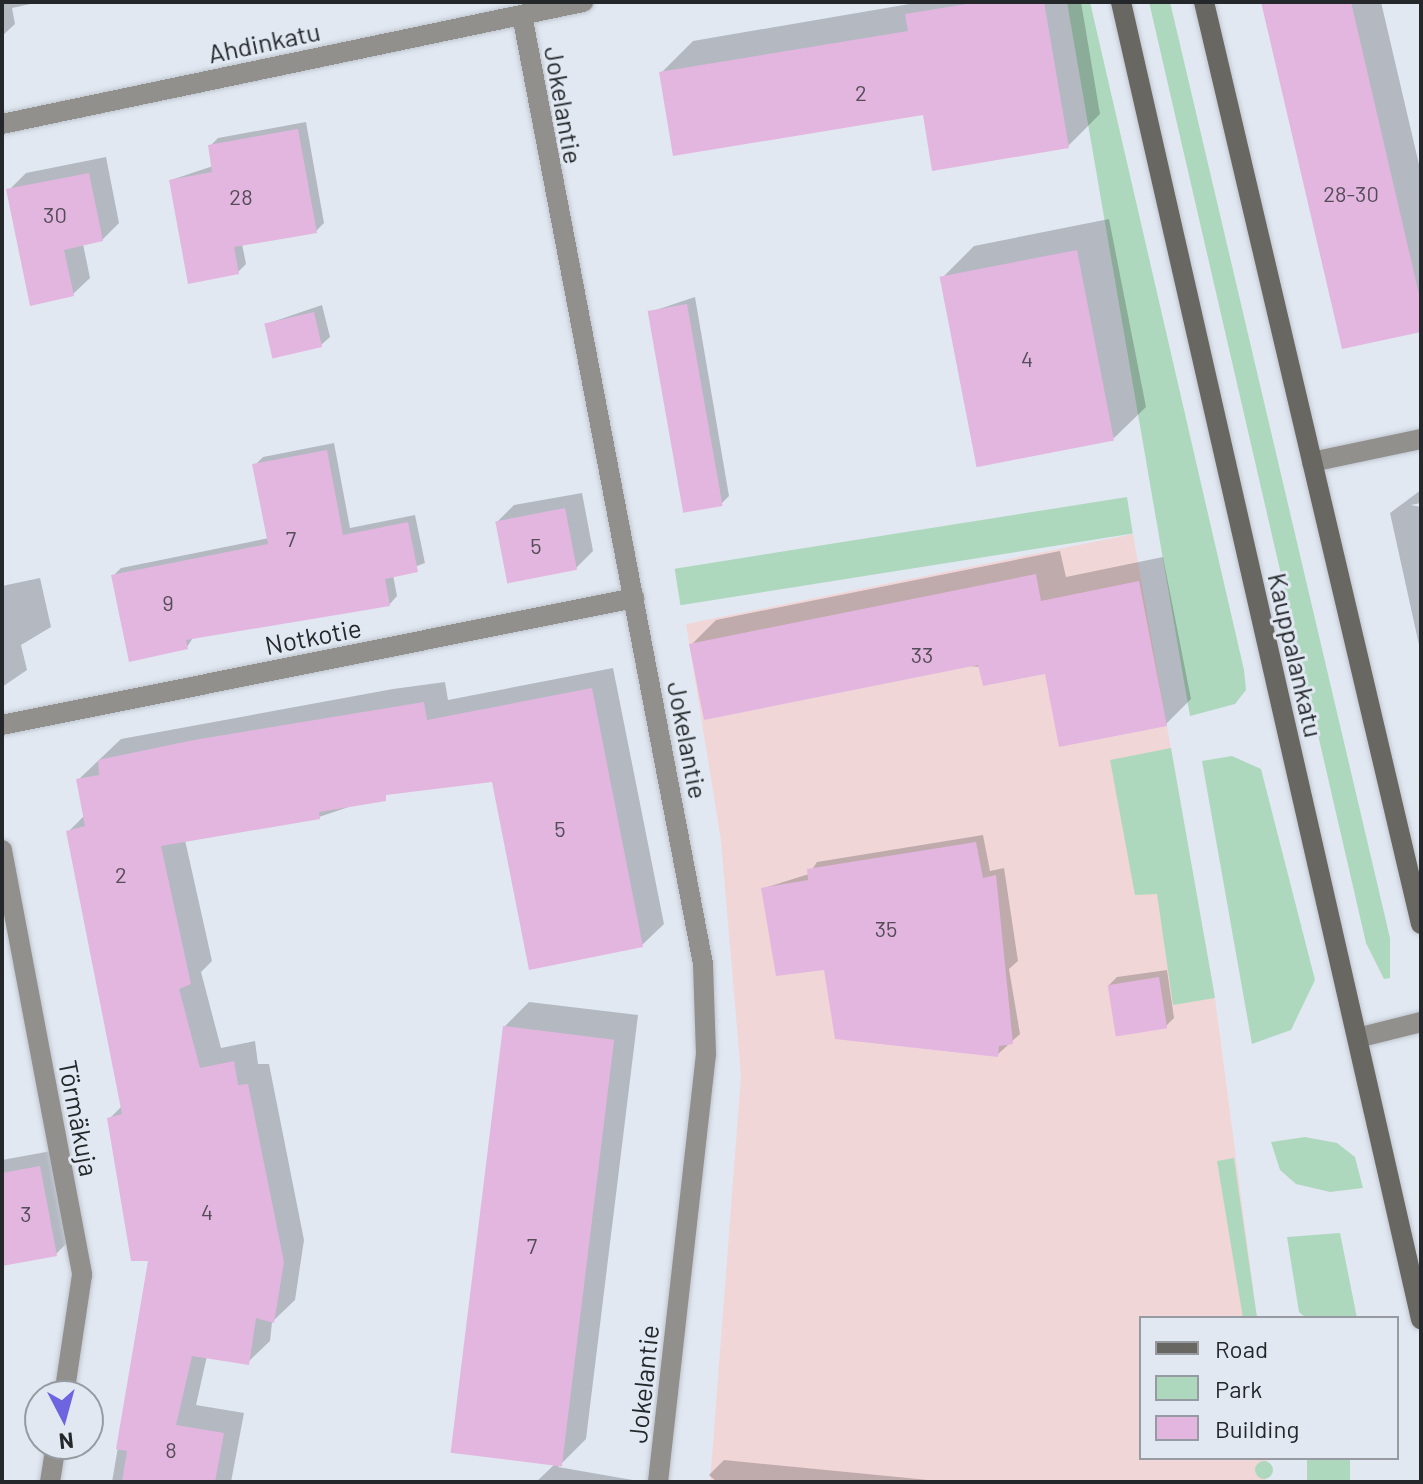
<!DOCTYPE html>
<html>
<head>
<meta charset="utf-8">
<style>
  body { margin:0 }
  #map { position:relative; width:1423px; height:1484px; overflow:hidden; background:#e1e8f2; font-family:Barlow,sans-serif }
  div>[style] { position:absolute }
  .industrial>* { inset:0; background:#f1d6d8 }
  .green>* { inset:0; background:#aed8be; transform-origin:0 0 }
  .round { border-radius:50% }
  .shadow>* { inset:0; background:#0003 }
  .building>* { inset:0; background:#e3b6e0; transform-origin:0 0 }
  .roads { filter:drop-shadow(0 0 2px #bfc5ce) drop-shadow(0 0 2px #bfc5ce) }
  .minor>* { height:20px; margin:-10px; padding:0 10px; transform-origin:10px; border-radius:10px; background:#92908c }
  .secondary>* { height:20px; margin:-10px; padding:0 10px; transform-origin:10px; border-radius:10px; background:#696761 }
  span { translate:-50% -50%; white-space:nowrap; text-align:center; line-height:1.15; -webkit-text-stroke:6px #e1e8f2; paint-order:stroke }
  .number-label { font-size:22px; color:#544c58 }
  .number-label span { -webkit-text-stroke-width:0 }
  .street-label { font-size:26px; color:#25282b }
  .frame { position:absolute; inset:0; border:4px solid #25282b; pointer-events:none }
  .legend { position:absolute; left:1139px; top:1316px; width:260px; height:144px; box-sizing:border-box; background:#e1e8f2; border:2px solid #969ba2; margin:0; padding:10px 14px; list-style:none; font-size:24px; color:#25282b }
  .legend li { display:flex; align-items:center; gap:16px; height:40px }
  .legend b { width:40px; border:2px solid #969ba2 }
  .north { position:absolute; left:24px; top:1380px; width:80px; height:80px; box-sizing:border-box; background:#e1e8f2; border:2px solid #969ba2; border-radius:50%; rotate:174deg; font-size:22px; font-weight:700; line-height:32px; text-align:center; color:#25282b }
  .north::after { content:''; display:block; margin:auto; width:28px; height:36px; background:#6d65df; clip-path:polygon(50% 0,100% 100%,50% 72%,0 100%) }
</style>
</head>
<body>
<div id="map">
  <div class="industrial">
    <div style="clip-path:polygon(1133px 534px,1215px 998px,1257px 1318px,1141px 1318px,1141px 1458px,1268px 1458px,1265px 1482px,710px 1482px,741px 1076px,721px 841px,686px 624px)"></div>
  </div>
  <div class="green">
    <div style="clip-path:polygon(1067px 2px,1090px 2px,1244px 670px,1246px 690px,1235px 704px,1190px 716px)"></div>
    <div style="clip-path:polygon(1149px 2px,1170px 2px,1390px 938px,1390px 978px,1384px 979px,1366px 943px)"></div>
    <div style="left:1127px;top:497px;width:37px;height:458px;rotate:81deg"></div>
    <div style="clip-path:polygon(1171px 748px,1215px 998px,1173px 1005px,1157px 894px,1135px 895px,1110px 760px)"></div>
    <div style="clip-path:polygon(1232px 756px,1261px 769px,1315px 980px,1291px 1030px,1252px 1044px,1202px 761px)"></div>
    <div style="clip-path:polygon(1305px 1137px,1337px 1143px,1355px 1157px,1363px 1188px,1330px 1192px,1296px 1184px,1280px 1170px,1271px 1142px)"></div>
    <div style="clip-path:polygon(1234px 1158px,1257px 1318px,1243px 1318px,1217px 1161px)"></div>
    <div style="clip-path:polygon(1340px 1233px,1357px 1318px,1306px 1318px,1299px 1312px,1287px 1237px)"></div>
    <div style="left:1307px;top:1458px;width:43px;height:24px"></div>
    <div class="round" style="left:1255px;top:1461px;width:18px;height:18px"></div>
  </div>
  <div class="shadow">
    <div style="clip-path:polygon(2px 2px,40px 2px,12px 8px,15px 24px,2px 36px)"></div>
    <div style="clip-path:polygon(921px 2px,1081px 2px,1100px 114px,1068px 146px,924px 112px,661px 73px,693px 41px)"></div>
    <div style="clip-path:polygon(1263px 2px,1381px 2px,1421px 173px,1421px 329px)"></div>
    <div style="clip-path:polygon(306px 122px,324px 223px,316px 231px,242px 244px,246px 264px,238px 272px,171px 180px,213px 166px,210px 146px,218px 138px)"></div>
    <div style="clip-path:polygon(106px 157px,119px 223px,102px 240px,83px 244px,90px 278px,73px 294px,9px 190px,26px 173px)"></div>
    <div style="clip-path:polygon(1109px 219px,1146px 407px,1114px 438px,942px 278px,974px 246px)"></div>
    <div style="clip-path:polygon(695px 297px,729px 496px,721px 504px,650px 312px)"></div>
    <div style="clip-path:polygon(322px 305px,330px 337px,321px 345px,266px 324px)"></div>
    <div style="clip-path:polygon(334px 443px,350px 528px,415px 515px,425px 563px,393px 575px,397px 596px,389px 605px,194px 636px,187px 647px,113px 576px,121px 568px,269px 538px,255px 465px,263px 457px)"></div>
    <div style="clip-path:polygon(1421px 490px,1421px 503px,1411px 505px,1421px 507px,1421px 654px,1390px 513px)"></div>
    <div style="clip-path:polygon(582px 493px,593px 551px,576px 568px,497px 522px,514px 505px)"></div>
    <div style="clip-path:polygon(1060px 551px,1066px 577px,1163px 557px,1191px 699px,1166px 724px,1047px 672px,691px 645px,716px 620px)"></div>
    <div style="clip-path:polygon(40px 578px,51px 627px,21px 645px,27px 670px,2px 687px,2px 586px)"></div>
    <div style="clip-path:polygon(613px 668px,664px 924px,642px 945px,493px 780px,393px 792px,319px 817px,185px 840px,212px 961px,201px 972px,221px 1048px,255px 1041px,258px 1064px,269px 1064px,304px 1240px,295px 1300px,272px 1322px,270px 1341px,248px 1362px,207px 1356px,196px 1405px,244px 1413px,231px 1482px,112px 1482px,150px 1259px,109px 1119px,122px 1106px,68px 832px,85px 815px,78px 780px,121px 739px,393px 689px,445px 682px,448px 700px)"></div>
    <div style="clip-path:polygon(983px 835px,990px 871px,1004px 868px,1018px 961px,1009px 969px,1020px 1034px,997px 1055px,825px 968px,764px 888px,809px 874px,817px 862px)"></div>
    <div style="clip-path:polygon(1167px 970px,1174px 1018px,1166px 1026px,1109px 985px,1117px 977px)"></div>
    <div style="clip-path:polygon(529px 1002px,638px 1015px,586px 1439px,558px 1467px,644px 1482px,536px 1482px,555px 1464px,504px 1027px)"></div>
    <div style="clip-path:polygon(57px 1150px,73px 1237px,56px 1254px,2px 1264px,2px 1160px)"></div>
    <div style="clip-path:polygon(724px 1460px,949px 1482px,717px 1482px,709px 1475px)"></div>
  </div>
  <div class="building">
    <div style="clip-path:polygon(979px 2px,1044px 2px,1069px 148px,932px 171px,923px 115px,673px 156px,659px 72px,908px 31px,905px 14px)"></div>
    <div style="clip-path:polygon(1261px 2px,1351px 2px,1421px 303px,1421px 332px,1342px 349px)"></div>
    <div style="clip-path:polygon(298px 129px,317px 233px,234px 247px,239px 274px,188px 284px,169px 180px,212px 172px,208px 145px)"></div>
    <div style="clip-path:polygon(89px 173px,103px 241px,64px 250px,74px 296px,30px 306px,6px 189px)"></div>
    <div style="left:1077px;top:250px;width:194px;height:140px;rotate:79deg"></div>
    <div style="left:687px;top:304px;width:205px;height:40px;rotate:80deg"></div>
    <div style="left:314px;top:312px;width:36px;height:51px;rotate:77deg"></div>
    <div style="clip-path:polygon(327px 450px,343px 535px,408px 522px,418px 572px,385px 579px,390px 606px,186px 640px,188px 649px,129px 662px,111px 575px,268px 544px,252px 464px)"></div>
    <div style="left:565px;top:508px;width:63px;height:71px;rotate:79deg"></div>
    <div style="clip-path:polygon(1036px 574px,1041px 601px,1139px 581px,1167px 726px,1059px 747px,1045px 674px,983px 686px,978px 665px,704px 720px,689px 644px)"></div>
    <div style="clip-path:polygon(592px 688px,643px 947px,529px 970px,492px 782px,386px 795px,386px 801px,319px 812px,320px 819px,161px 846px,191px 984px,179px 989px,200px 1068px,234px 1061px,238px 1085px,248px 1084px,284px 1262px,274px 1323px,256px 1318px,249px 1365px,192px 1356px,176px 1425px,224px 1433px,215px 1482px,122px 1482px,127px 1451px,116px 1449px,148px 1261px,131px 1261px,107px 1118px,122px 1114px,66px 831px,85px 826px,76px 779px,99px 775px,98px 760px,194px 740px,424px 702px,427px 720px)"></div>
    <div style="clip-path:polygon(976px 842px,983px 878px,996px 875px,1013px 1044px,999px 1046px,998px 1057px,835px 1039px,824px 970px,776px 976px,761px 888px,808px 880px,807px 869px)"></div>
    <div style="left:1159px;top:977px;width:52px;height:52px;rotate:81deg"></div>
    <div style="left:503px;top:1026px;width:112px;height:430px;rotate:7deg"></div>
    <div style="clip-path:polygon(40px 1166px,57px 1256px,2px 1266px,2px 1173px)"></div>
  </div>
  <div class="roads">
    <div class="minor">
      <div style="left:522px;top:15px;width:966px;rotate:79.2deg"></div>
      <div style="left:703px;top:964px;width:90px;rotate:88.1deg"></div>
      <div style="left:706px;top:1054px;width:431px;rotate:96.4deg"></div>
      <div style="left:2px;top:124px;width:594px;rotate:-11.86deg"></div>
      <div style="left:1312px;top:462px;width:111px;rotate:-11.9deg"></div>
      <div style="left:2px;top:725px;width:645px;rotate:-11.36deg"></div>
      <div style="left:2px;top:850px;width:432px;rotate:79.3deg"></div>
      <div style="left:82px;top:1275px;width:122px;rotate:98.5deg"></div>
      <div style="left:1361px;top:1037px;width:62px;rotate:-14deg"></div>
      <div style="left:50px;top:1482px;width:38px;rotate:-81deg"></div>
    </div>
    <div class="secondary">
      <div style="left:1121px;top:2px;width:1351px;rotate:77.17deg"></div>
      <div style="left:1204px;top:2px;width:947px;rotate:76.76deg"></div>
    </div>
  </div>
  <div class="number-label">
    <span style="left:861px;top:93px">2</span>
    <span style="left:1351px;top:194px">28-30</span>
    <span style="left:241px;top:197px">28</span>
    <span style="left:55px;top:215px">30</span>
    <span style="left:1027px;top:359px">4</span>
    <span style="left:291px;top:539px">7</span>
    <span style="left:536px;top:546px">5</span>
    <span style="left:168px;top:603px">9</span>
    <span style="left:922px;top:655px">33</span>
    <span style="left:560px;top:829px">5</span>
    <span style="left:121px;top:875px">2</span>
    <span style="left:886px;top:929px">35</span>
    <span style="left:207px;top:1212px">4</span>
    <span style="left:26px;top:1214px">3</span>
    <span style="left:532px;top:1246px">7</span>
    <span style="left:171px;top:1450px">8</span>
  </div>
  <div class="street-label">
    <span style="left:264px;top:42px;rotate:-12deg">Ahdinkatu</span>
    <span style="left:564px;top:105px;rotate:80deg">Jokelantie</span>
    <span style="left:313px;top:636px;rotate:-11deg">Notkotie</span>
    <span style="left:1296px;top:655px;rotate:77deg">Kauppalankatu</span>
    <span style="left:688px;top:740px;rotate:79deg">Jokelantie</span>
    <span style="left:79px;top:1118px;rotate:79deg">Törmäkuja</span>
    <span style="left:643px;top:1384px;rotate:-84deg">Jokelantie</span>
  </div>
  <div class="frame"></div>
  <ul class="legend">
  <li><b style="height:10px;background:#696761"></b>Road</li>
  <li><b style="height:22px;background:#aed8be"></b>Park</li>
  <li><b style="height:22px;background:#e3b6e0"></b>Building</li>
  </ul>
  <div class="north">N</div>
</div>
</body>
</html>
